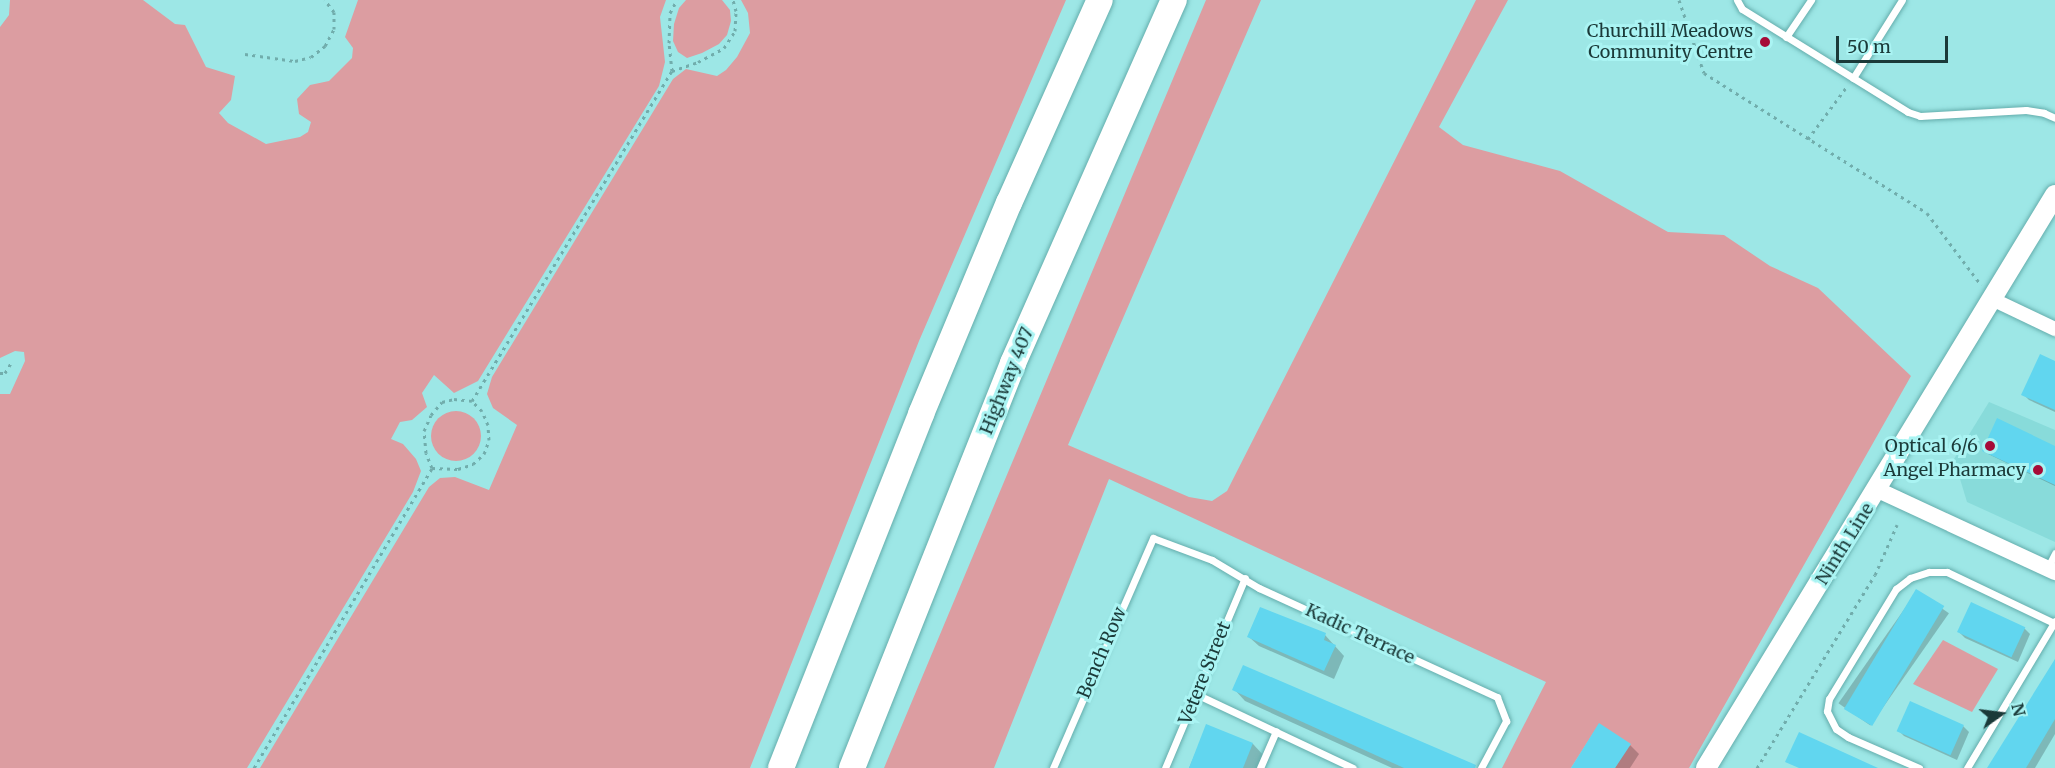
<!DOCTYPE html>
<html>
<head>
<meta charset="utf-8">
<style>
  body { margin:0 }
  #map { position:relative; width:2055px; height:768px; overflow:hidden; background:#9de7e6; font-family:Merriweather,serif }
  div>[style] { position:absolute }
  .built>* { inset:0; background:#88dbda }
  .green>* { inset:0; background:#dc9da1 }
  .round { border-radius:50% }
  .shadow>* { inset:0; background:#0003; transform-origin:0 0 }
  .building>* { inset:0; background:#61d6ef; transform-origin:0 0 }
  .path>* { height:3px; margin-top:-1.5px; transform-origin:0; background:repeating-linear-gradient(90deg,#71adac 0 3px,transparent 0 7.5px) }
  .roads { filter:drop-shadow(0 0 2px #64adac) drop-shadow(0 0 2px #64adac) }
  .service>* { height:7px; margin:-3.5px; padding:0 3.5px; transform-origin:3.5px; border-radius:3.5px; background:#fff }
  .minor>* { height:14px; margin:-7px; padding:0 7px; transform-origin:7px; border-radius:7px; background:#fff }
  .tertiary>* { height:16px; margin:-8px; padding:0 8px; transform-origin:8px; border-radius:8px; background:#fff }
  .secondary>* { height:20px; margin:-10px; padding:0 10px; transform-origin:10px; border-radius:10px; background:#fff }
  .motorway>* { height:26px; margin:-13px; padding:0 13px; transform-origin:13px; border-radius:13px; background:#fff }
  .dots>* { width:16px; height:16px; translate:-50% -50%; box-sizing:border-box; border:3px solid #aaf4f3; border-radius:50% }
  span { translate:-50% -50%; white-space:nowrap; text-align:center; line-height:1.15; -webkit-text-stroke:6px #aaf4f3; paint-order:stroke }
  .poi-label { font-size:18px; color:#1b3a39 }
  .right { translate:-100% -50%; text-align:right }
  .street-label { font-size:18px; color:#1b3a39 }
  .north { position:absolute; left:1971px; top:684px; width:60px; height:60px; -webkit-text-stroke:4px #aaf4f3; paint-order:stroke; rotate:76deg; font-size:16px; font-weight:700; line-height:24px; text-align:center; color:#1b3a39 }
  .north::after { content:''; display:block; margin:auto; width:21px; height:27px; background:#1b3a39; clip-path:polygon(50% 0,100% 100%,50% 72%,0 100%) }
  .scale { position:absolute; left:1836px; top:36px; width:112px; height:27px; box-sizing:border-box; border:3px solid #1b3a39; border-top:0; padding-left:8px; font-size:18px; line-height:21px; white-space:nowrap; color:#1b3a39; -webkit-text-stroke:4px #aaf4f3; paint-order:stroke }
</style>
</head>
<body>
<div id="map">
  <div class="built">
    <div style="clip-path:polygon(1989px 402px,2055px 430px,2055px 542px,1967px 502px,1954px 459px)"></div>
  </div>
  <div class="green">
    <div style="clip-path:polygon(10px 0,143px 0,175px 24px,185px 25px,206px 67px,235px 76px,231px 100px,219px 113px,228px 123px,266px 144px,300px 137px,308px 132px,311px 122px,299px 114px,297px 99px,310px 85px,329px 81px,352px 58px,353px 48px,345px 37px,358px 0,666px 0,660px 17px,665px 62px,659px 86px,478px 381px,454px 393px,434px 375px,422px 393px,427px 407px,412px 420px,400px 422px,391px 439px,403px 444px,416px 459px,421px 471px,413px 492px,247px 768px,0 768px,0 394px,10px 394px,25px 361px,24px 352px,15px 351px,0 358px,0 27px,9px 15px)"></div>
    <div style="clip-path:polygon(686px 0,722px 0,730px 10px,731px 21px,727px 35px,719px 44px,702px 53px,687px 58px,678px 52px,673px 41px,674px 24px,679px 8px)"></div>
    <div style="clip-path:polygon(741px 0,1066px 0,919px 341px,750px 768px,260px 768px,429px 487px,440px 478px,455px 477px,489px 490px,517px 425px,493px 408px,487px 394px,492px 377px,673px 79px,686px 69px,717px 76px,726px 70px,737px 57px,750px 33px,748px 13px)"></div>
    <div style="clip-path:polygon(1206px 0,1261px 0,1068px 445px,1189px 497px,1212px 501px,1227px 491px,1476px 0,1508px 0,1439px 127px,1463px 145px,1560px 171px,1668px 232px,1724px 235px,1770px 266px,1818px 288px,1911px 376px,1689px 768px,1615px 768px,1630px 744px,1599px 724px,1571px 768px,1502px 768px,1546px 682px,1109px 479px,994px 768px,884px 768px)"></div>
    <div class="round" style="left:431px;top:411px;width:50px;height:50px"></div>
    <div style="clip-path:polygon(1943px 640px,1998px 669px,1972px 712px,1913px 684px)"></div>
  </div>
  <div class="shadow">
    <div style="clip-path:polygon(2055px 363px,2055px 412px,2029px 400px,2023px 394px)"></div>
    <div style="clip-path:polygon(2055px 447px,2055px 486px,1986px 453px)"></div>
    <div style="left:1917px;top:591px;width:39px;height:137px;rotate:35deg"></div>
    <div style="clip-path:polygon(2024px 628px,2030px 634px,2018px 662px,1965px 638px,1959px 632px)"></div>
    <div style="clip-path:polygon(1325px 635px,1344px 656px,1334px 679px,1259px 646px,1249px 637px)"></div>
    <div style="clip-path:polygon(2055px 660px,2055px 734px,2035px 768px,1989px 768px)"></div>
    <div style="clip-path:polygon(1234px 689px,1475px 768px,1392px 768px,1245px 701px)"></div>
    <div style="clip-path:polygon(1911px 703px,1963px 726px,1969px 732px,1957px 760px,1904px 736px,1898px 730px)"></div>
    <div style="clip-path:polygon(1207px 726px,1253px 744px,1265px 757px,1261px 768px,1189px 768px)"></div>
    <div style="clip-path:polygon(1630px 745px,1639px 754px,1630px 768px,1572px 768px)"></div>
  </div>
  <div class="building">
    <div style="clip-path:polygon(2040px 354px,2055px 361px,2055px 410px,2021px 395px)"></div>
    <div style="clip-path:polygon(1997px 418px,2055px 446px,2055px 485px,1982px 451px)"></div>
    <div style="left:1916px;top:589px;width:33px;height:140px;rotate:31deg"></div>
    <div style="left:1971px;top:602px;width:60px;height:33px;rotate:25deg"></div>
    <div style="clip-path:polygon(1260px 607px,1326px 633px,1324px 640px,1336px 645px,1324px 671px,1247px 637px)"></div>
    <div style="clip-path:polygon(2055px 659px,2055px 719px,2026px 768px,1987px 768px)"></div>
    <div style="clip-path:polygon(1243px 665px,1476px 765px,1475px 768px,1404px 768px,1232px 690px)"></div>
    <div style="left:1910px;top:701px;width:59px;height:33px;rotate:24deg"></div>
    <div style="clip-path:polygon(1599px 723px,1631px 744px,1615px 768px,1571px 768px)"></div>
    <div style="clip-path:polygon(1206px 724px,1253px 743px,1243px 768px,1189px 768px)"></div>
    <div style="clip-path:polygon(1799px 732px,1878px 768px,1799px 768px,1785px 762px)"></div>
  </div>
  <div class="path">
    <div style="left:1679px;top:0;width:77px;rotate:71.1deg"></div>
    <div style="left:1704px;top:73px;width:263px;rotate:32.1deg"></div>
    <div style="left:1927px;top:213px;width:90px;rotate:53.1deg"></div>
    <div style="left:245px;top:54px;width:50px;rotate:8deg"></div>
    <div style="left:295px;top:61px;width:16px;rotate:-14deg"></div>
    <div style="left:311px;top:57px;width:18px;rotate:-38deg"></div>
    <div style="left:325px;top:46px;width:19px;rotate:-62deg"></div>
    <div style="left:334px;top:29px;width:17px;rotate:-90deg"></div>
    <div style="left:334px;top:12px;width:15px;rotate:-127deg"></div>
    <div style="left:672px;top:71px;width:28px;rotate:-96deg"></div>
    <div style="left:669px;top:43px;width:30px;rotate:-88deg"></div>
    <div style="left:670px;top:13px;width:15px;rotate:-62deg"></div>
    <div style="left:1808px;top:139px;width:67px;rotate:-53.5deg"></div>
    <div style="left:0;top:373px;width:5px"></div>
    <div style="left:5px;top:373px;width:12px;rotate:-59deg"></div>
    <div style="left:432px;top:468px;width:16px;rotate:-112deg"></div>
    <div style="left:426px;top:453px;width:22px;rotate:-95deg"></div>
    <div style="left:424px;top:431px;width:17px;rotate:-66deg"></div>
    <div style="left:431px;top:415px;width:17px;rotate:-50deg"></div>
    <div style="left:442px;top:402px;width:12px;rotate:-14deg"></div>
    <div style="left:454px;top:399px;width:18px;rotate:6deg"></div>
    <div style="left:254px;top:768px;width:349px;rotate:-59.3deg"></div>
    <div style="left:432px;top:468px;width:26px;rotate:2deg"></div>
    <div style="left:458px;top:469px;width:16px;rotate:-18deg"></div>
    <div style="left:473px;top:464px;width:15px;rotate:-42deg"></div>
    <div style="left:484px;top:454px;width:15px;rotate:-70deg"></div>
    <div style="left:489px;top:440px;width:15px;rotate:-94deg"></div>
    <div style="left:488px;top:425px;width:15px;rotate:-113deg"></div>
    <div style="left:482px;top:411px;width:14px;rotate:-135deg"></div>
    <div style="left:472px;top:401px;width:386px;rotate:-58.8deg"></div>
    <div style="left:672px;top:71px;width:28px;rotate:-19deg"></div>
    <div style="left:698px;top:62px;width:30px;rotate:-28deg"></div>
    <div style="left:724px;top:48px;width:20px;rotate:-57deg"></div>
    <div style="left:735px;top:31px;width:20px;rotate:-87deg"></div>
    <div style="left:736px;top:11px;width:11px;rotate:-105deg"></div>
    <div style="left:1757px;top:768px;width:226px;rotate:-58.6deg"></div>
    <div style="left:1875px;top:575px;width:55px;rotate:-66.3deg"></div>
  </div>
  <div class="roads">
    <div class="service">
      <div style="left:1737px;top:0;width:10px;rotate:61deg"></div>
      <div style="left:1742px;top:9px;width:195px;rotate:31.8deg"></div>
      <div style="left:1908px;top:112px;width:13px;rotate:18deg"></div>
      <div style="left:1920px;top:116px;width:106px;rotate:-3.2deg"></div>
      <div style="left:2026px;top:110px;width:18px;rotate:9deg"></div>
      <div style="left:2044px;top:113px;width:12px;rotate:24deg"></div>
      <div style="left:1786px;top:37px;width:45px;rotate:-56deg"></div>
      <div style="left:1853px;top:78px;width:92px;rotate:-57.9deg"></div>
      <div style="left:2047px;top:569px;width:18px;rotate:-63deg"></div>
      <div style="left:1198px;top:695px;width:171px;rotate:25.2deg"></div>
      <div style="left:1053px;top:768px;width:251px;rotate:-66.5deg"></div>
      <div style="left:1153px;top:538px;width:63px;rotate:20.4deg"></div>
      <div style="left:1212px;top:560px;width:55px;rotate:30.8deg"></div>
      <div style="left:1259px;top:588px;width:262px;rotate:24.6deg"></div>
      <div style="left:1497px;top:697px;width:26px;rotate:69deg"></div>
      <div style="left:1506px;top:721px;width:53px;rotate:118deg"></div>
      <div style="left:1165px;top:768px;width:206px;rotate:-67.2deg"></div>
      <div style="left:1260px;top:768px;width:40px;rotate:-66.6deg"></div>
      <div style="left:1919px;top:768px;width:77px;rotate:-156.4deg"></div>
      <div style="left:1848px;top:737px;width:14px;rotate:-146deg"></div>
      <div style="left:1836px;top:729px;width:20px;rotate:-117deg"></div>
      <div style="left:1827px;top:711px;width:12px;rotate:-81deg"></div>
      <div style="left:1829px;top:699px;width:129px;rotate:-58.7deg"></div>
      <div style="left:1896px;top:589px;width:18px;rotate:-38deg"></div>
      <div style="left:1910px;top:578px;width:20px;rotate:-18deg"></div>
      <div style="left:1929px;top:572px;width:18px"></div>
      <div style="left:1947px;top:572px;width:119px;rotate:25.5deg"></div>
      <div style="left:1967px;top:768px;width:171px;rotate:-59.1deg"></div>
    </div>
    <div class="minor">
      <div style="left:1992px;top:299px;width:70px;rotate:25.5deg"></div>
    </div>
    <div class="tertiary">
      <div style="left:1878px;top:490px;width:195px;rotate:24.9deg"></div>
    </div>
    <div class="secondary">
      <div style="left:1706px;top:768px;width:671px;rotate:-58.66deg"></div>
    </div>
    <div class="motorway">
      <div style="left:781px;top:768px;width:381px;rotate:-68.4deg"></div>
      <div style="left:921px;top:414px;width:229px;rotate:-67.4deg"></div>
      <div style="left:1009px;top:203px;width:222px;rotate:-65.9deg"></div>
      <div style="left:852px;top:768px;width:436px;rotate:-68.3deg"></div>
      <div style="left:1013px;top:363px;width:397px;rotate:-66.1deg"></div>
    </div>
  </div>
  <div class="dots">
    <div style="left:1765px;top:42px;background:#a60c38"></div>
    <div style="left:1990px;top:446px;background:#a60c38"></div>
    <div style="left:2038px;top:470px;background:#a60c38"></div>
  </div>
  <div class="poi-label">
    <span class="right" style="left:1753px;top:42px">Churchill Meadows<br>Community Centre</span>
    <span class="right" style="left:1978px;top:446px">Optical 6/6</span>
    <span class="right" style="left:2026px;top:470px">Angel Pharmacy</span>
  </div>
  <div class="street-label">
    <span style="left:1007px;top:381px;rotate:-68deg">Highway 407</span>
    <span style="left:1845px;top:544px;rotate:-58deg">Ninth Line</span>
    <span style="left:1360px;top:634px;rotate:25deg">Kadic Terrace</span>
    <span style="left:1102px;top:653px;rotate:-67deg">Bench Row</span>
    <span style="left:1205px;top:673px;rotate:-68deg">Vetere Street</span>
  </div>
  <div class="north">N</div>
  <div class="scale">50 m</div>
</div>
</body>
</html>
